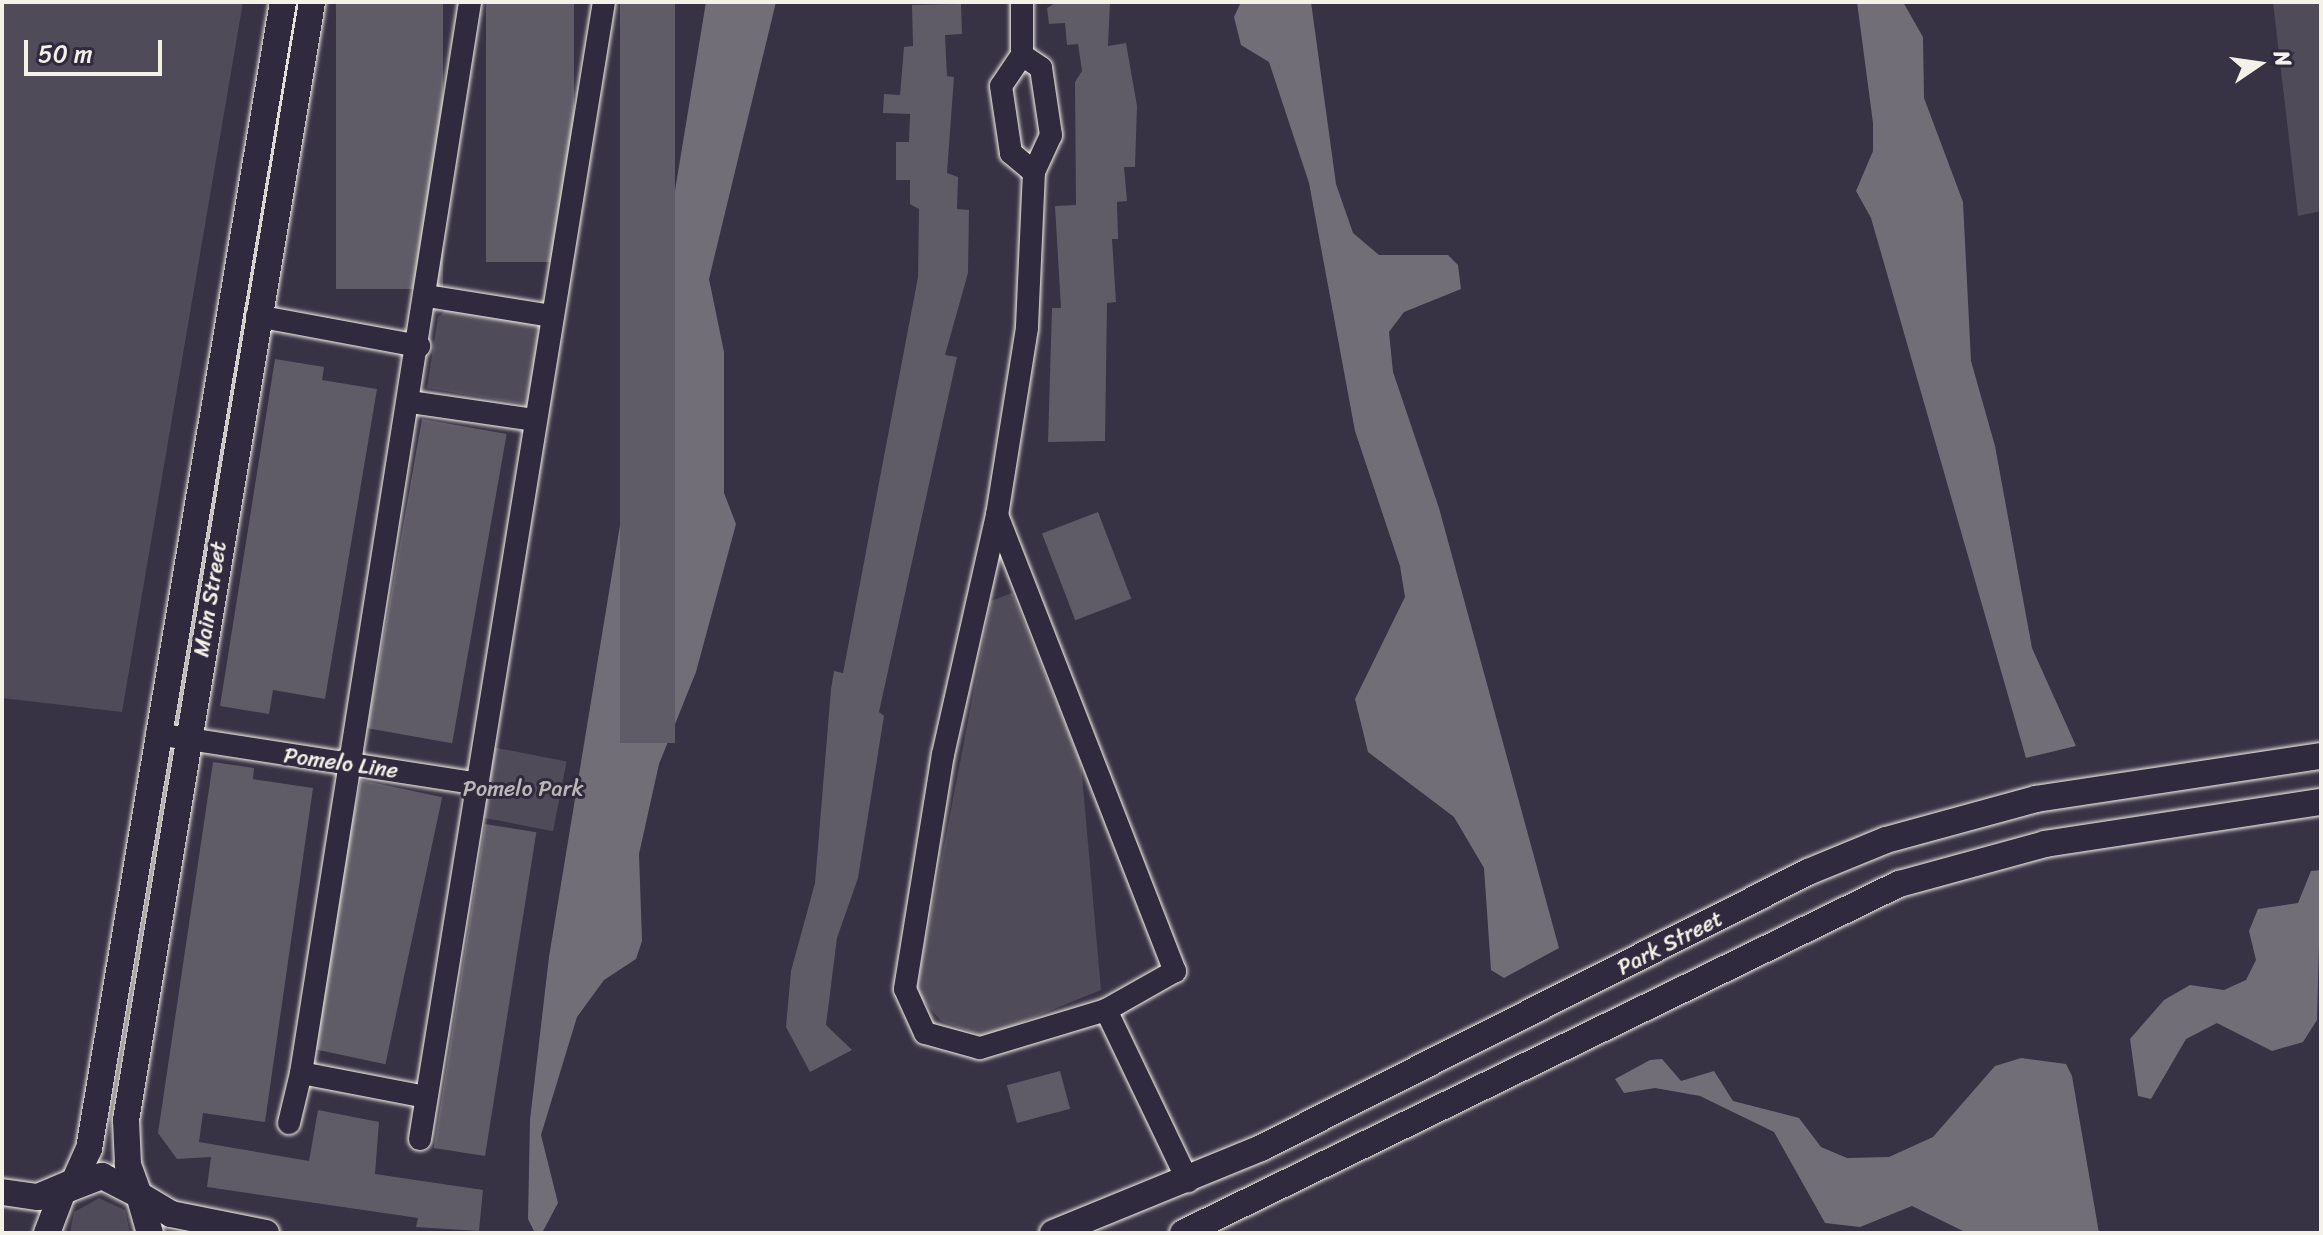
<!DOCTYPE html>
<html>
<head>
<meta charset="utf-8">
<style>
  body { margin:0 }
  #map { position:relative; width:2323px; height:1235px; overflow:hidden; background:#373244; font-family:Sriracha,sans-serif }
  div>[style] { position:absolute }
  .green>* { inset:0; background:#504b59; transform-origin:0 0 }
  .water>* { inset:0; background:#726e77 }
  .building>* { inset:0; background:#5f5c67; transform-origin:0 0 }
  .roads { filter:drop-shadow(0 0 2px #f4f1e8) drop-shadow(0 0 2px #f4f1e8) }
  .minor>* { height:22px; margin:-11px; padding:0 11px; transform-origin:11px; border-radius:11px; background:#2f2a3d }
  .tertiary>* { height:26px; margin:-13px; padding:0 13px; transform-origin:13px; border-radius:13px; background:#2f2a3d }
  span { translate:-50% -50%; white-space:nowrap; text-align:center; line-height:1.15; -webkit-text-stroke:6px #2f2a3d; paint-order:stroke }
  .street-label { font-size:22px; color:#f4f1e8 }
  .park-label { font-size:22px; color:#bbb7b6 }
  .frame { position:absolute; inset:0; border:4px solid #f4f1e8; pointer-events:none }
  .north { position:absolute; left:2219px; top:24px; width:80px; height:80px; -webkit-text-stroke:6px #2f2a3d; paint-order:stroke; rotate:77deg; font-size:22px; font-weight:700; line-height:32px; text-align:center; color:#f4f1e8 }
  .north::after { content:''; display:block; margin:auto; width:28px; height:36px; background:#f4f1e8; clip-path:polygon(50% 0,100% 100%,50% 72%,0 100%) }
  .scale { position:absolute; left:24px; top:40px; width:138px; height:36px; box-sizing:border-box; border:4px solid #f4f1e8; border-top:0; padding-left:10px; font-size:24px; line-height:28px; white-space:nowrap; color:#f4f1e8; -webkit-text-stroke:6px #2f2a3d; paint-order:stroke }
</style>
</head>
<body>
<div id="map">
  <div class="green">
    <div style="clip-path:polygon(2px 2px,243px 2px,122px 712px,2px 698px)"></div>
    <div style="clip-path:polygon(2273px 2px,2321px 2px,2321px 211px,2298px 216px)"></div>
    <div style="clip-path:polygon(451px 306px,544px 327px,529px 405px,427px 388px,438px 317px)"></div>
    <div style="clip-path:polygon(1012px 593px,1081px 764px,1101px 990px,985px 1037px,941px 1021px,916px 992px,991px 601px)"></div>
    <div style="left:492px;top:747px;width:76px;height:71px;rotate:11deg"></div>
    <div style="clip-path:polygon(99px 1198px,125px 1210px,130px 1233px,70px 1233px,74px 1212px)"></div>
  </div>
  <div class="water">
    <div style="clip-path:polygon(706px 2px,776px 2px,709px 279px,724px 352px,724px 493px,736px 524px,696px 672px,659px 764px,639px 854px,642px 941px,636px 959px,604px 980px,577px 1017px,541px 1135px,558px 1203px,542px 1233px,535px 1233px,528px 1219px,530px 1120px,549px 957px)"></div>
    <div style="clip-path:polygon(1241px 2px,1311px 2px,1336px 184px,1353px 233px,1379px 255px,1448px 255px,1458px 265px,1461px 289px,1404px 312px,1389px 332px,1393px 372px,1439px 508px,1559px 948px,1504px 978px,1491px 970px,1484px 868px,1454px 817px,1368px 752px,1355px 699px,1405px 597px,1400px 566px,1355px 431px,1309px 183px,1269px 62px,1241px 45px,1234px 17px)"></div>
    <div style="clip-path:polygon(1857px 2px,1903px 2px,1923px 37px,1924px 98px,1963px 202px,1971px 361px,1995px 446px,2032px 648px,2076px 746px,2026px 758px,1871px 218px,1856px 191px,1873px 151px,1873px 123px)"></div>
    <div style="clip-path:polygon(2321px 870px,2317px 1020px,2303px 1042px,2272px 1051px,2217px 1023px,2186px 1039px,2151px 1099px,2138px 1096px,2130px 1039px,2164px 1000px,2190px 985px,2224px 990px,2246px 980px,2256px 960px,2249px 931px,2258px 909px,2298px 903px,2311px 871px)"></div>
    <div style="clip-path:polygon(2021px 1058px,2066px 1064px,2072px 1076px,2099px 1233px,1967px 1233px,1912px 1206px,1860px 1227px,1825px 1223px,1774px 1132px,1700px 1096px,1655px 1088px,1624px 1093px,1615px 1079px,1650px 1060px,1662px 1059px,1681px 1081px,1714px 1071px,1733px 1101px,1799px 1118px,1821px 1147px,1847px 1158px,1889px 1157px,1933px 1137px,1995px 1066px)"></div>
  </div>
  <div class="building">
    <div style="left:336px;top:2px;width:107px;height:287px"></div>
    <div style="left:486px;top:2px;width:88px;height:260px"></div>
    <div style="left:620px;top:2px;width:55px;height:741px"></div>
    <div style="clip-path:polygon(1057px 2px,1110px 2px,1108px 46px,1126px 43px,1137px 106px,1135px 167px,1124px 167px,1127px 201px,1117px 202px,1118px 239px,1112px 239px,1116px 302px,1107px 303px,1105px 441px,1048px 442px,1052px 308px,1061px 308px,1055px 206px,1076px 205px,1075px 82px,1082px 71px,1078px 44px,1067px 45px,1065px 23px,1049px 24px,1047px 8px)"></div>
    <div style="clip-path:polygon(961px 4px,962px 34px,945px 35px,947px 76px,954px 77px,947px 173px,958px 177px,957px 209px,969px 210px,968px 273px,945px 355px,957px 357px,879px 712px,884px 716px,858px 878px,837px 938px,826px 1025px,852px 1050px,810px 1072px,786px 1027px,791px 971px,815px 883px,831px 689px,834px 671px,843px 673px,918px 277px,919px 209px,910px 204px,910px 180px,896px 180px,896px 142px,909px 142px,910px 114px,883px 113px,884px 94px,900px 95px,904px 47px,913px 46px,912px 5px)"></div>
    <div style="clip-path:polygon(275px 359px,324px 367px,322px 380px,377px 389px,325px 699px,273px 690px,269px 714px,220px 706px)"></div>
    <div style="left:422px;top:419px;width:86px;height:314px;rotate:10deg"></div>
    <div style="left:1098px;top:512px;width:93px;height:60px;rotate:69deg"></div>
    <div style="clip-path:polygon(213px 762px,254px 768px,253px 779px,313px 788px,265px 1122px,203px 1113px,199px 1142px,309px 1161px,318px 1110px,379px 1122px,375px 1174px,483px 1190px,479px 1231px,416px 1227px,418px 1218px,207px 1187px,211px 1157px,177px 1159px,158px 1133px)"></div>
    <div style="left:361px;top:780px;width:83px;height:273px;rotate:12deg"></div>
    <div style="left:485px;top:824px;width:52px;height:328px;rotate:9deg"></div>
    <div style="left:1060px;top:1071px;width:39px;height:55px;rotate:75deg"></div>
  </div>
  <div class="roads">
    <div class="minor">
      <div style="left:1022px;top:2px;width:53px;rotate:90deg"></div>
      <div style="left:1022px;top:55px;width:37px;rotate:124deg"></div>
      <div style="left:1001px;top:86px;width:68px;rotate:81.5deg"></div>
      <div style="left:1011px;top:153px;width:30px;rotate:40deg"></div>
      <div style="left:1022px;top:55px;width:23px;rotate:34deg"></div>
      <div style="left:1041px;top:68px;width:68px;rotate:81.5deg"></div>
      <div style="left:1051px;top:135px;width:41px;rotate:114.7deg"></div>
      <div style="left:1034px;top:172px;width:156px;rotate:92.6deg"></div>
      <div style="left:1027px;top:328px;width:189px;rotate:99.1deg"></div>
      <div style="left:997px;top:515px;width:245px;rotate:102.7deg"></div>
      <div style="left:943px;top:754px;width:238px;rotate:99.2deg"></div>
      <div style="left:905px;top:989px;width:48px;rotate:65.6deg"></div>
      <div style="left:925px;top:1033px;width:57px;rotate:15.3deg"></div>
      <div style="left:980px;top:1048px;width:132px;rotate:-16.8deg"></div>
      <div style="left:427px;top:296px;width:127px;rotate:9.1deg"></div>
      <div style="left:257px;top:316px;width:165px;rotate:10.5deg"></div>
      <div style="left:410px;top:402px;width:126px;rotate:8.2deg"></div>
      <div style="left:997px;top:515px;width:490px;rotate:68.7deg"></div>
      <div style="left:1175px;top:971px;width:79px;rotate:150.5deg"></div>
      <div style="left:1106px;top:1010px;width:190px;rotate:64.4deg"></div>
      <div style="left:157px;top:734px;width:321px;rotate:8.8deg"></div>
      <div style="left:426px;top:1097px;width:127px;rotate:-169.1deg"></div>
      <div style="left:301px;top:1073px;width:1084px;rotate:-81.03deg"></div>
      <div style="left:289px;top:1123px;width:51px;rotate:-76.5deg"></div>
      <div style="left:420px;top:1139px;width:1152px;rotate:-80.81deg"></div>
    </div>
    <div class="tertiary">
      <div style="left:2px;top:1192px;width:36px;rotate:8deg"></div>
      <div style="left:38px;top:1197px;width:39px;rotate:-23deg"></div>
      <div style="left:74px;top:1182px;width:36px;rotate:-66deg"></div>
      <div style="left:89px;top:1149px;width:1163px;rotate:-80.4deg"></div>
      <div style="left:47px;top:1233px;width:45px;rotate:-69.1deg"></div>
      <div style="left:63px;top:1191px;width:42px;rotate:-21deg"></div>
      <div style="left:102px;top:1176px;width:42px;rotate:27.2deg"></div>
      <div style="left:139px;top:1195px;width:40px;rotate:74deg"></div>
      <div style="left:266px;top:1233px;width:97px;rotate:-168.7deg"></div>
      <div style="left:171px;top:1214px;width:37px;rotate:-149deg"></div>
      <div style="left:139px;top:1195px;width:33px;rotate:-110deg"></div>
      <div style="left:128px;top:1164px;width:44px;rotate:-92.6deg"></div>
      <div style="left:126px;top:1120px;width:1133px;rotate:-80.55deg"></div>
      <div style="left:1053px;top:1233px;width:225px;rotate:-22.2deg"></div>
      <div style="left:1261px;top:1148px;width:613px;rotate:-26.77deg"></div>
      <div style="left:1808px;top:872px;width:84px;rotate:-22.3deg"></div>
      <div style="left:1886px;top:840px;width:156px;rotate:-15.3deg"></div>
      <div style="left:2036px;top:799px;width:288px;rotate:-8.6deg"></div>
      <div style="left:1183px;top:1233px;width:797px;rotate:-25.99deg"></div>
      <div style="left:1899px;top:884px;width:151px;rotate:-15.3deg"></div>
      <div style="left:2045px;top:844px;width:279px;rotate:-8.7deg"></div>
    </div>
  </div>
  <div class="street-label">
    <span style="left:210px;top:599px;rotate:-81deg">Main Street</span>
    <span style="left:341px;top:763px;rotate:8deg">Pomelo Line</span>
    <span style="left:1670px;top:943px;rotate:-27deg">Park Street</span>
  </div>
  <div class="park-label">
    <span style="left:523px;top:789px">Pomelo Park</span>
  </div>
  <div class="frame"></div>
  <div class="north">N</div>
  <div class="scale">50 m</div>
</div>
</body>
</html>
